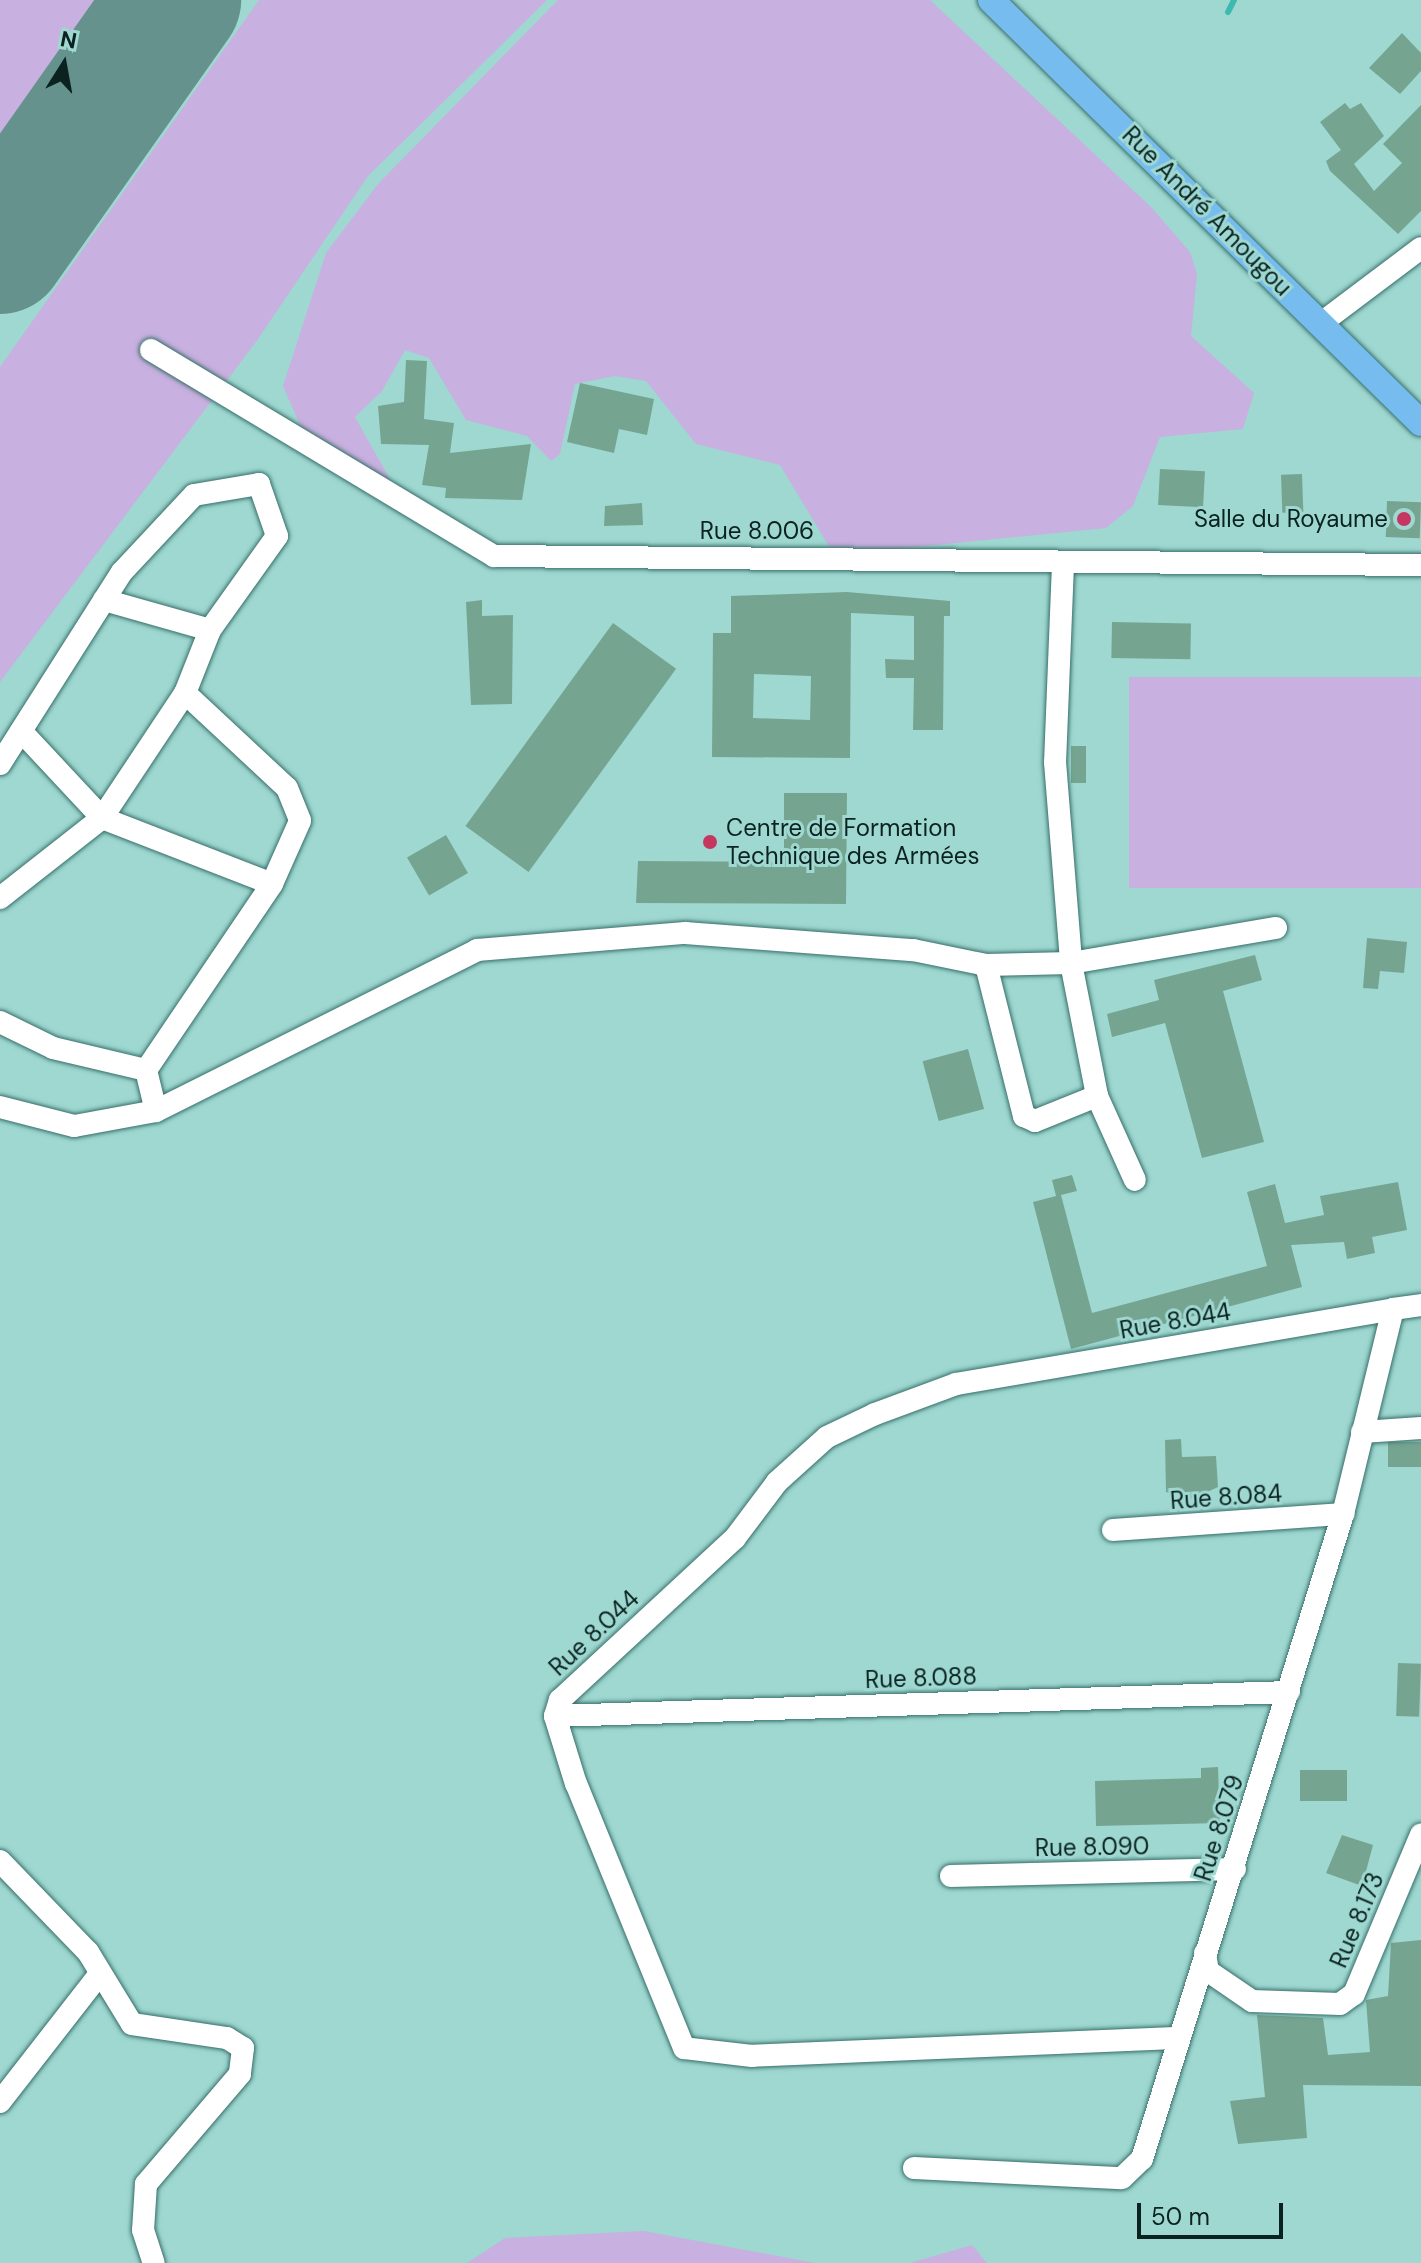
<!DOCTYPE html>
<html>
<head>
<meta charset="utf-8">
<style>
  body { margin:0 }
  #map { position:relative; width:1421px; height:2263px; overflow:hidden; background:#9ed8d1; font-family:"DM Sans",sans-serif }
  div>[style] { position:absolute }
  .green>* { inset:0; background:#c8b0e0; transform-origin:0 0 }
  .stream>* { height:6px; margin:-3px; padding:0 3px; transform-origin:3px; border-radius:3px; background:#3eb9af }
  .runway>* { height:132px; margin:-66px; padding:0 66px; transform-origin:66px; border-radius:66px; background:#65928c }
  .building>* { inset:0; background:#75a591; transform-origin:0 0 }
  .roads { filter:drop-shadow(0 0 2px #386f6a) drop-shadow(0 0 2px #386f6a) }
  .minor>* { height:22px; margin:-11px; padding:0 11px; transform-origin:11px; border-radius:11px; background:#fff }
  .major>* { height:26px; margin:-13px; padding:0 13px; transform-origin:13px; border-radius:13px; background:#77bcee }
  .dots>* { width:22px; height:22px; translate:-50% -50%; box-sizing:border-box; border:4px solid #9ed8d1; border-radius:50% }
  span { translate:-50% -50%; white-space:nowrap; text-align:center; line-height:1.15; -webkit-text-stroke:6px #9ed8d1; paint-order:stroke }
  .street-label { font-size:24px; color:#0b2220 }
  .poi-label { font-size:24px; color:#0b2220 }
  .right { translate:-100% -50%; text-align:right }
  .left { translate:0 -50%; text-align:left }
  .north { position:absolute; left:24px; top:24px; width:80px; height:80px; -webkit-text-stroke:6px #9ed8d1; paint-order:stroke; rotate:11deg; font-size:22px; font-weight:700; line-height:32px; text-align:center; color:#0b2220 }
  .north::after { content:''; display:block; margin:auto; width:28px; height:36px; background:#0b2220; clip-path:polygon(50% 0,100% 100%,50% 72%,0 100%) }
  .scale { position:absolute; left:1137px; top:2203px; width:146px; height:36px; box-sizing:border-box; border:4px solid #0b2220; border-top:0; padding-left:10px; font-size:24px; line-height:28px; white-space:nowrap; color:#0b2220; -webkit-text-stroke:6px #9ed8d1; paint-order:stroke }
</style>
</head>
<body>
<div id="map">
  <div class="green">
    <div style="clip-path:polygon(0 0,105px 0,0 148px)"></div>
    <div style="clip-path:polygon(259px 0,547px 0,368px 176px,258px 339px,0 682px,0 367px)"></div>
    <div style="clip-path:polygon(558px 0,930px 0,1151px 207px,1190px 252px,1197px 274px,1191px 336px,1254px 393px,1243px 429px,1160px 437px,1133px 506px,1106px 528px,895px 549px,830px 548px,780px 465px,696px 444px,646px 381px,615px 376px,575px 384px,560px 454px,551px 461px,527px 436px,466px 420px,429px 358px,405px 350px,382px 391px,355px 417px,391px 481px,383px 484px,307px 441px,283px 386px,326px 253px,378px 184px)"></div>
    <div style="left:1421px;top:677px;width:211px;height:292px;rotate:90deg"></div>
    <div style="clip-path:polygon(644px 2231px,815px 2263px,467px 2263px,505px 2238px)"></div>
    <div style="clip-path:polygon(972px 2245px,987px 2263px,910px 2263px)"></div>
  </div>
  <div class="stream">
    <div style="left:1228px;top:12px;width:13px;rotate:-63deg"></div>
  </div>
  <div class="runway">
    <div style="left:0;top:248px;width:304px;rotate:-54.8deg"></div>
  </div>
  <div class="building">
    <div style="clip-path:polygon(1402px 33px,1421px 53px,1421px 71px,1400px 94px,1369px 68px)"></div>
    <div style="clip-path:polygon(1345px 103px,1350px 109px,1361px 103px,1384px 136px,1354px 164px,1374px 191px,1402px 163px,1383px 144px,1421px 105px,1421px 211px,1398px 234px,1330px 171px,1326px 161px,1341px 150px,1320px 122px)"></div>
    <div style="clip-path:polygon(406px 360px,427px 361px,424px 419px,454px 423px,450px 453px,531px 444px,522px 500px,445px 498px,446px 488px,422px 485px,429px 445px,381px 444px,378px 406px,404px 402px)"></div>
    <div style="clip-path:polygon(580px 383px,654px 399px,647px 435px,619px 429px,614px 453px,567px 442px)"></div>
    <div style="left:1160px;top:469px;width:45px;height:36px;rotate:3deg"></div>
    <div style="left:1302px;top:474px;width:38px;height:21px;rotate:88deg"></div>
    <div style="left:1387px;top:501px;width:34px;height:36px;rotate:2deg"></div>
    <div style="clip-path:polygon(642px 503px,643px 525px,604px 526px,605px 506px)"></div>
    <div style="clip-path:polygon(evenodd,847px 592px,950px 601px,950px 616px,944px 616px,943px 730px,913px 730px,914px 678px,886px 678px,885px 659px,914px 660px,914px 616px,851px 613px,850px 758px,712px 757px,713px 633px,731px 633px,731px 596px,847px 592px,754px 674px,811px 676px,810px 720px,753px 718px,754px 674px)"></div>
    <div style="clip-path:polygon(482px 600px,482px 616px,513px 615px,512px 704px,471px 705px,466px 602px)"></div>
    <div style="left:1112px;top:622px;width:79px;height:36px;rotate:1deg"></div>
    <div style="left:613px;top:623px;width:78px;height:251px;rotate:36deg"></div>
    <div style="left:1071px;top:746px;width:15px;height:37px"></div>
    <div style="clip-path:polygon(784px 793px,847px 793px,846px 904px,636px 903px,638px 861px,784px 862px)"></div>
    <div style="left:446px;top:835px;width:44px;height:45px;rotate:60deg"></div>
    <div style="clip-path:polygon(1367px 938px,1407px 942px,1404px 973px,1380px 971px,1378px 989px,1363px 988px)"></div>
    <div style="clip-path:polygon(1255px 955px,1262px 980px,1223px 991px,1264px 1142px,1202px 1158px,1165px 1023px,1112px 1037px,1107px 1014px,1159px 1000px,1154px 980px)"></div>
    <div style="left:968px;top:1049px;width:62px;height:47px;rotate:75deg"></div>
    <div style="clip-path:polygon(1072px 1175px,1077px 1191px,1061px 1195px,1092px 1313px,1267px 1266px,1247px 1192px,1275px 1184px,1285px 1223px,1324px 1215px,1320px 1196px,1398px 1182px,1407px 1230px,1372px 1237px,1375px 1253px,1347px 1259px,1344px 1242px,1291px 1245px,1302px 1287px,1071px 1349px,1033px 1202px,1056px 1196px,1052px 1180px)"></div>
    <div style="clip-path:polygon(1181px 1439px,1182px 1457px,1216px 1456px,1218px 1487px,1192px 1499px,1166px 1492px,1165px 1440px)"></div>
    <div style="left:1421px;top:1442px;width:25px;height:33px;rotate:90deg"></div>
    <div style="left:1398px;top:1663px;width:23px;height:53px;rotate:2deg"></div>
    <div style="clip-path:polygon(1218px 1767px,1220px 1823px,1096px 1826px,1095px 1781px,1201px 1778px,1201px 1768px)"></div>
    <div style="left:1300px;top:1770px;width:47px;height:31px"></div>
    <div style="clip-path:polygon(1342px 1835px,1373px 1845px,1362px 1886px,1326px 1873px)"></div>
    <div style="clip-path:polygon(1421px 1940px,1421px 2086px,1303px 2085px,1307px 2138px,1238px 2144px,1230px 2101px,1265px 2097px,1257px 2015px,1323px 2018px,1328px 2055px,1370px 2052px,1366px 2000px,1388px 1996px,1391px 1943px)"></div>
  </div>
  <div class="roads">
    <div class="minor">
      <div style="left:1320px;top:324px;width:126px;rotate:-37deg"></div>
      <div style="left:151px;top:350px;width:400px;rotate:31deg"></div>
      <div style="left:494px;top:556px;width:927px;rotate:0.56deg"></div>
      <div style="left:1063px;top:564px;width:198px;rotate:92.3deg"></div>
      <div style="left:1055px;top:762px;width:202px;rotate:85.4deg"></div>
      <div style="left:1071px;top:963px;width:136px;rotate:78.9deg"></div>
      <div style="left:1097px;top:1096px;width:92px;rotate:65.7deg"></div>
      <div style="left:104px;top:600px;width:110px;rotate:15.8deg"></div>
      <div style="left:21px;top:731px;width:119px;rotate:47deg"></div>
      <div style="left:102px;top:818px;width:182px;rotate:21.2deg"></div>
      <div style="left:0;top:764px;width:227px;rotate:-57.6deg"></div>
      <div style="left:122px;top:572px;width:105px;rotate:-46.9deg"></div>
      <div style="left:194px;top:495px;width:66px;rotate:-9.6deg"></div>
      <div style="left:259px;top:484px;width:55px;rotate:70.9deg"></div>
      <div style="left:277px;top:536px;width:115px;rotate:125.5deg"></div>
      <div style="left:210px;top:630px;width:68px;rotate:111.6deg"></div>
      <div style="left:185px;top:693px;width:139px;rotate:43deg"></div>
      <div style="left:287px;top:788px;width:35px;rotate:68deg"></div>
      <div style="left:300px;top:821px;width:69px;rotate:114deg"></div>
      <div style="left:272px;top:884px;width:225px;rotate:124.1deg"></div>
      <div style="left:146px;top:1070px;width:42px;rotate:76.3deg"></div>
      <div style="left:156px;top:1111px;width:83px;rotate:169.6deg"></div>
      <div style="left:74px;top:1126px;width:76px;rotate:-165.6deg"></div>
      <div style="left:0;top:898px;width:130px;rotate:-38.1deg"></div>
      <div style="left:102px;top:818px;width:150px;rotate:-56.4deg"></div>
      <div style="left:986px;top:965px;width:156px;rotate:75.9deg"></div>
      <div style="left:1024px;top:1116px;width:12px;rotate:24deg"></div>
      <div style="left:1035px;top:1121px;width:67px;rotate:-22deg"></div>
      <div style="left:0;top:1022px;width:59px;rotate:26.1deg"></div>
      <div style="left:53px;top:1048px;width:96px;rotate:13.3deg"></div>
      <div style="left:156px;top:1111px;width:359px;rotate:-26.6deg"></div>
      <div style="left:477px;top:950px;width:209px;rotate:-4.7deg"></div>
      <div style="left:685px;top:933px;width:229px;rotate:4.3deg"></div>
      <div style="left:913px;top:950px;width:75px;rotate:11.6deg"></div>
      <div style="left:986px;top:965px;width:85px;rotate:-1.3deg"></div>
      <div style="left:1071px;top:963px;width:208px;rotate:-9.7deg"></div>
      <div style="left:1362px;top:1432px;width:59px;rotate:-3.9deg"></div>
      <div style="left:1113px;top:1530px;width:231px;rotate:-4deg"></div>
      <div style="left:555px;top:1716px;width:734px;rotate:-1.87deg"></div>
      <div style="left:0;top:1861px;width:127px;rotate:46deg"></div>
      <div style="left:88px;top:1952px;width:84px;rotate:58.6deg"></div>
      <div style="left:132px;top:2024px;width:96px;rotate:8.4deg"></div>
      <div style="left:227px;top:2038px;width:19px;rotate:32deg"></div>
      <div style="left:243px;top:2048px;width:26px;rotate:97deg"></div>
      <div style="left:240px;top:2074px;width:145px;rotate:130.5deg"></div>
      <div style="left:146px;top:2184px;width:46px;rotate:93.7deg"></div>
      <div style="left:143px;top:2230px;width:35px;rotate:72deg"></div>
      <div style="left:951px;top:1876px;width:284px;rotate:-1.4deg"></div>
      <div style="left:1205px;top:1953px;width:18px;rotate:81deg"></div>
      <div style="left:1208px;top:1971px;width:53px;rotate:34.3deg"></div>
      <div style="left:1252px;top:2001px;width:88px;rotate:2deg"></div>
      <div style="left:1340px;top:2004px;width:17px;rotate:-36deg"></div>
      <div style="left:1354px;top:1994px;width:173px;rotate:-67.2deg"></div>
      <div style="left:1175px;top:2038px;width:423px;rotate:177.6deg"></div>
      <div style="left:752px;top:2056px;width:68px;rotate:-173.3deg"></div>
      <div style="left:684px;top:2048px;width:285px;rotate:-112.2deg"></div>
      <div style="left:576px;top:1784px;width:71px;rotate:-107.2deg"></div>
      <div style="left:555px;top:1716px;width:17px;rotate:-73deg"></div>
      <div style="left:560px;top:1700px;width:238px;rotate:-42.8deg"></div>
      <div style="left:735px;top:1538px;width:70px;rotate:-53.1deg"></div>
      <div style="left:777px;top:1482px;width:67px;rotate:-42deg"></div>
      <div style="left:827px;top:1437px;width:53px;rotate:-25.6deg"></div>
      <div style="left:875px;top:1414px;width:86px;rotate:-20.3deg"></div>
      <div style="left:956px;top:1384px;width:443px;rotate:-9.7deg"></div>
      <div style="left:0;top:2102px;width:161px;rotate:-52.1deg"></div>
      <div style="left:914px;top:2168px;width:208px;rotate:2.8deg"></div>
      <div style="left:1122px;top:2178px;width:28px;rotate:-44deg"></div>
      <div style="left:1142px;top:2159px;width:676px;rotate:-72.69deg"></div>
      <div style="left:1343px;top:1514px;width:211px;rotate:-76.3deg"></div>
      <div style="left:1393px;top:1309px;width:28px;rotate:-8deg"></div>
    </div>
    <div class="major">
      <div style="left:991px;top:0;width:603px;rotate:44.53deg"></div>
    </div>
  </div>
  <div class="dots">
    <div style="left:1404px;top:519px;background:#c53761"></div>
    <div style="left:710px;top:842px;background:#c53761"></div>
  </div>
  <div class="street-label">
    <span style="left:1207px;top:211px;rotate:45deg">Rue André Amougou</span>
    <span style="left:757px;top:531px">Rue 8.006</span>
    <span style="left:1175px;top:1321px;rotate:-10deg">Rue 8.044</span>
    <span style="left:1226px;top:1497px;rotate:-4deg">Rue 8.084</span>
    <span style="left:594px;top:1633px;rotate:-43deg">Rue 8.044</span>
    <span style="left:921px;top:1678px;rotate:-2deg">Rue 8.088</span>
    <span style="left:1219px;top:1828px;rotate:-72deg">Rue 8.079</span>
    <span style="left:1092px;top:1847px;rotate:-1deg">Rue 8.090</span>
    <span style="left:1357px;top:1920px;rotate:-67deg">Rue 8.173</span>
  </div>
  <div class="poi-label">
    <span class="right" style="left:1388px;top:519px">Salle du Royaume</span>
    <span class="left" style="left:726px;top:842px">Centre de Formation<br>Technique des Armées</span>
  </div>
  <div class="north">N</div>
  <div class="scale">50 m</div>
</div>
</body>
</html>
